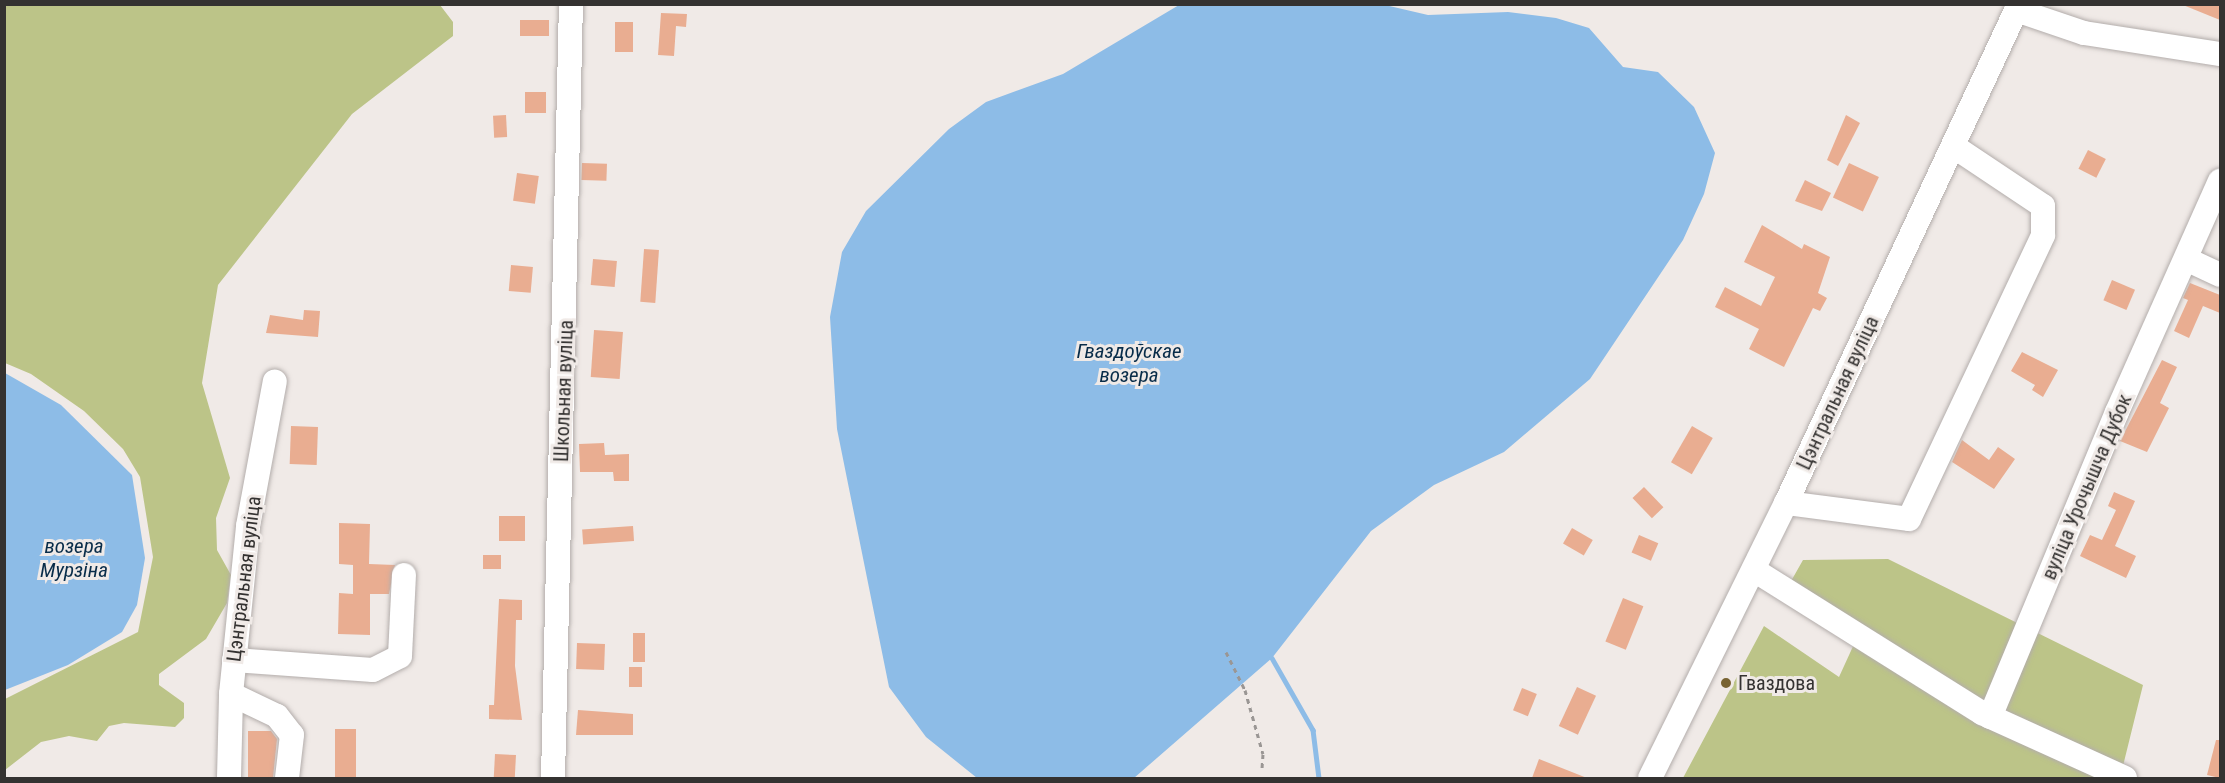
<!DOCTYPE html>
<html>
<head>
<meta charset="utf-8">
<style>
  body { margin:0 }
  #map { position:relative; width:2225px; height:783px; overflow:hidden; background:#f0eae7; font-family:"Roboto Condensed",sans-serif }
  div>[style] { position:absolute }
  .forest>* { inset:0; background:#bcc488 }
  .water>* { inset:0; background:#8dbce7 }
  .stream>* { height:4.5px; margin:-2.25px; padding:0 2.25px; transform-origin:2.25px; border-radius:2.25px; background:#8dbce7 }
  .building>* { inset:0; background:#e9ad91; transform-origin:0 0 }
  .path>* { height:3px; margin-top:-1.5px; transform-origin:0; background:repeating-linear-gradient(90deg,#9a9694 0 4.5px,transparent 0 9px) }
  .roads { filter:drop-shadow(0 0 2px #b3adab) drop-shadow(0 0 2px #b3adab) }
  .minor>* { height:24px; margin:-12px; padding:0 12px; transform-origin:12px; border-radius:12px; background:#fff }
  .dots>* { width:16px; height:16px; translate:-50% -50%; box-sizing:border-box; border:3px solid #f0eae7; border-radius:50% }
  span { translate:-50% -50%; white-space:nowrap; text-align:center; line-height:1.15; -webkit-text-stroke:6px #f0eae7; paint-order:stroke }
  .street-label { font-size:20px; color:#343231 }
  .poi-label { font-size:20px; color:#343231 }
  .left { translate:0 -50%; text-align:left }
  .water-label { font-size:21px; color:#082c49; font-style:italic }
  .frame { position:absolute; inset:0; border:6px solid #343231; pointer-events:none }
</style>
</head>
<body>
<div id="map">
  <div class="forest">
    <div style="clip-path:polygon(5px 4px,440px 5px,453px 22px,453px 36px,352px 114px,218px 285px,202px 383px,230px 478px,216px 518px,217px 550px,231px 575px,227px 603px,206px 639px,159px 674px,159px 685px,184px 703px,184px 718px,175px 727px,124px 723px,109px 726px,97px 741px,69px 736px,41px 742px,5px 770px,5px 699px,138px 632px,153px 557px,140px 477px,123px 449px,84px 411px,31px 374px,5px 363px)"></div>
    <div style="clip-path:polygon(1888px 559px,2143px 685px,2120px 778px,1683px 778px,1764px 626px,1839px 677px,1855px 642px,1786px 590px,1803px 560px)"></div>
  </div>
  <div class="water">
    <div style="clip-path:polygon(1385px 5px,1428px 15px,1508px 12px,1556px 18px,1589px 28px,1623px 67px,1658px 72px,1694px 107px,1715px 153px,1704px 194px,1683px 240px,1590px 379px,1504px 452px,1434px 485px,1371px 531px,1272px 658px,1134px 778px,977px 778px,926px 737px,889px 687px,837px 429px,830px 317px,842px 252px,866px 211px,949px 129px,986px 102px,1063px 74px,1179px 5px)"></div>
    <div style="clip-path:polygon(5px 373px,61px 405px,132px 475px,145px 558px,137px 605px,122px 632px,68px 665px,5px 690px)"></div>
  </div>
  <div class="stream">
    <div style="left:1272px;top:658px;width:83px;rotate:60.3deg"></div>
    <div style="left:1313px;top:730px;width:48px;rotate:82.9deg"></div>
  </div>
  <div class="building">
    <div style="clip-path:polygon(2183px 4px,2220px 4px,2220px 20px,2183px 5px)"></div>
    <div style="clip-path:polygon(661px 13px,687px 14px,686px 27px,676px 26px,674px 56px,658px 55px)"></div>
    <div style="left:520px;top:20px;width:29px;height:16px"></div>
    <div style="left:615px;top:22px;width:18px;height:30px"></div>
    <div style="left:525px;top:92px;width:21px;height:21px"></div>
    <div style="left:506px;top:115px;width:22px;height:13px;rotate:87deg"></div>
    <div style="clip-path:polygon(1846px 115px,1860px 123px,1838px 166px,1827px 160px)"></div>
    <div style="left:2088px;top:150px;width:20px;height:21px;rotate:27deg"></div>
    <div style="left:582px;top:163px;width:25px;height:17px;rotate:2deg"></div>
    <div style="left:1849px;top:163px;width:33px;height:38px;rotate:25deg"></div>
    <div style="left:517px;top:173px;width:22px;height:28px;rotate:8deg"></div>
    <div style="clip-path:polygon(1805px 180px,1831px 193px,1822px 211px,1795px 201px)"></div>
    <div style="clip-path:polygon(1762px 225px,1802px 249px,1804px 244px,1830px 257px,1818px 293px,1827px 298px,1820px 311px,1813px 308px,1784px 367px,1749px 349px,1759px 329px,1715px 307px,1725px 287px,1761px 306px,1775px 277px,1744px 262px)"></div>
    <div style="left:644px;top:249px;width:15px;height:53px;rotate:4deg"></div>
    <div style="left:593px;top:259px;width:24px;height:26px;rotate:5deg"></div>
    <div style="left:511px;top:265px;width:22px;height:26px;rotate:5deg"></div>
    <div style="left:2112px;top:280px;width:25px;height:22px;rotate:23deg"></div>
    <div style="clip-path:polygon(2190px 283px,2220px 295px,2220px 313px,2203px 306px,2189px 338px,2174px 331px,2188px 300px,2183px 298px)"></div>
    <div style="clip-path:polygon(304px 310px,320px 311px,318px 337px,266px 333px,270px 315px,303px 320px)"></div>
    <div style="left:594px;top:330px;width:29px;height:47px;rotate:4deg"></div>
    <div style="clip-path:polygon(2022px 352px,2058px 370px,2043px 397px,2032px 390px,2035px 385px,2011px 371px)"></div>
    <div style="clip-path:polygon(2162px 360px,2177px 367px,2160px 403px,2169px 408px,2147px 452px,2120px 441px)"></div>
    <div style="left:291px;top:426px;width:27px;height:38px;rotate:2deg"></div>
    <div style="left:1692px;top:426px;width:24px;height:42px;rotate:30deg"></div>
    <div style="clip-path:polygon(1962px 440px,1989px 460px,1998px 447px,2015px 459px,1994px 489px,1952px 462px)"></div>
    <div style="clip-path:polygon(604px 443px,605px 455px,629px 454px,629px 481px,614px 481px,613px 472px,580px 472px,579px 444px)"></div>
    <div style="left:1644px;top:487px;width:28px;height:16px;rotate:46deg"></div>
    <div style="clip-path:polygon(2114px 492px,2135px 501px,2115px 546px,2136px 556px,2126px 578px,2080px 556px,2090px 535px,2102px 540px,2116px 510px,2108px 506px)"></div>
    <div style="left:499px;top:516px;width:26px;height:25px"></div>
    <div style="clip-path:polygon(339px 523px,370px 524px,369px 564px,395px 565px,389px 594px,370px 594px,370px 635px,338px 634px,339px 593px,353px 594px,353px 565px,339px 564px)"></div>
    <div style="left:633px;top:526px;width:15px;height:51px;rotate:86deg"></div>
    <div style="left:1572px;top:528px;width:24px;height:18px;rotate:30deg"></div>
    <div style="left:1639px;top:535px;width:21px;height:19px;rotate:23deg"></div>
    <div style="left:483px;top:555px;width:18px;height:14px"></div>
    <div style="left:1623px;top:598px;width:22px;height:47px;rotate:22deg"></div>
    <div style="clip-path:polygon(499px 599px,522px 600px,522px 620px,516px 620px,515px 666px,522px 720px,489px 719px,489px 705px,494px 705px)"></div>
    <div style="left:645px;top:633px;width:29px;height:12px;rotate:90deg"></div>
    <div style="left:577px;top:643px;width:28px;height:26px;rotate:2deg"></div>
    <div style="left:629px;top:667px;width:13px;height:20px"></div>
    <div style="left:1577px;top:687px;width:21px;height:43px;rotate:25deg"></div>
    <div style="left:1522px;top:688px;width:16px;height:24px;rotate:22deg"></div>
    <div style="clip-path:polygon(578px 710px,633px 714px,633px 735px,576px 735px)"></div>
    <div style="left:335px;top:729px;width:21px;height:49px"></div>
    <div style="clip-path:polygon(248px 731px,271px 731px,277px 739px,273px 778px,248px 778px)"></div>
    <div style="clip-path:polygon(2216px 740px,2220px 740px,2220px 778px,2207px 775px)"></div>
    <div style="left:495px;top:754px;width:21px;height:24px;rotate:3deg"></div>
    <div style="clip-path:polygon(1539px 759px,1587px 778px,1532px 778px)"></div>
  </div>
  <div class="path">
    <div style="left:1226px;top:652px;width:42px;rotate:63.4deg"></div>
    <div style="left:1245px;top:690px;width:66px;rotate:74.3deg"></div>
    <div style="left:1263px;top:754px;width:15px;rotate:94deg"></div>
  </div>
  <div class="roads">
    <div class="minor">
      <div style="left:2016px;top:10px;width:72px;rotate:18.7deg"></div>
      <div style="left:2084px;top:33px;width:138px;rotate:8.8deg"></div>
      <div style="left:2188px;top:260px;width:35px;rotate:25deg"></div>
      <div style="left:1786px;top:503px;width:124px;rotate:7.4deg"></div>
      <div style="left:1909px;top:519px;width:314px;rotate:-64.7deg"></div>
      <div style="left:2043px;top:235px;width:29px;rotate:-90deg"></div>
      <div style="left:2043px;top:206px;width:108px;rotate:-146.3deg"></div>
      <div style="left:1754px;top:570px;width:269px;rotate:32.1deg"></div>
      <div style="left:1982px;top:713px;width:157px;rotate:24.4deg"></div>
      <div style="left:234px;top:660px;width:139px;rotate:4.1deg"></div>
      <div style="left:373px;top:670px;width:30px;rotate:-27deg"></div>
      <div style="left:400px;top:656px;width:81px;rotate:-87.2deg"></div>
      <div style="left:231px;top:694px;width:51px;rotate:25.6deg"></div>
      <div style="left:277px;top:716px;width:24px;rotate:52deg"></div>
      <div style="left:292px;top:735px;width:43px;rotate:96.6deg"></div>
      <div style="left:1990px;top:717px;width:330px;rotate:-67.4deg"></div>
      <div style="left:2117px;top:412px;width:253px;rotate:-66deg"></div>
      <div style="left:229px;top:778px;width:84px;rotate:-88.6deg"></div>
      <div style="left:231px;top:694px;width:169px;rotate:-84.2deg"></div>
      <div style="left:248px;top:526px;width:147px;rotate:-79.5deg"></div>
      <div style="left:553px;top:778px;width:774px;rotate:-88.67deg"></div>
      <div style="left:1650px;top:778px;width:307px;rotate:-63.7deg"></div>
      <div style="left:1786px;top:503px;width:551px;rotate:-64.97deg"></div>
    </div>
  </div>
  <div class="dots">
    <div style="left:1726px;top:683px;background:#786332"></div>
  </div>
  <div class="street-label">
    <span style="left:564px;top:391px;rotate:-88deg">Школьная вуліца</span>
    <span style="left:1838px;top:393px;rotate:-65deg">Цэнтральная вуліца</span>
    <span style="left:2087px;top:487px;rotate:-67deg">вуліца Урочышча Дубок</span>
    <span style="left:244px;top:579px;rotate:-83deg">Цэнтральная вуліца</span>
  </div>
  <div class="poi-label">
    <span class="left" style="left:1738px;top:683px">Гваздова</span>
  </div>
  <div class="water-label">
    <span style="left:1129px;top:363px">Гваздоўскае<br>возера</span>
    <span style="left:74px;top:558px">возера<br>Мурзіна</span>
  </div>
  <div class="frame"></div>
</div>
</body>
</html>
